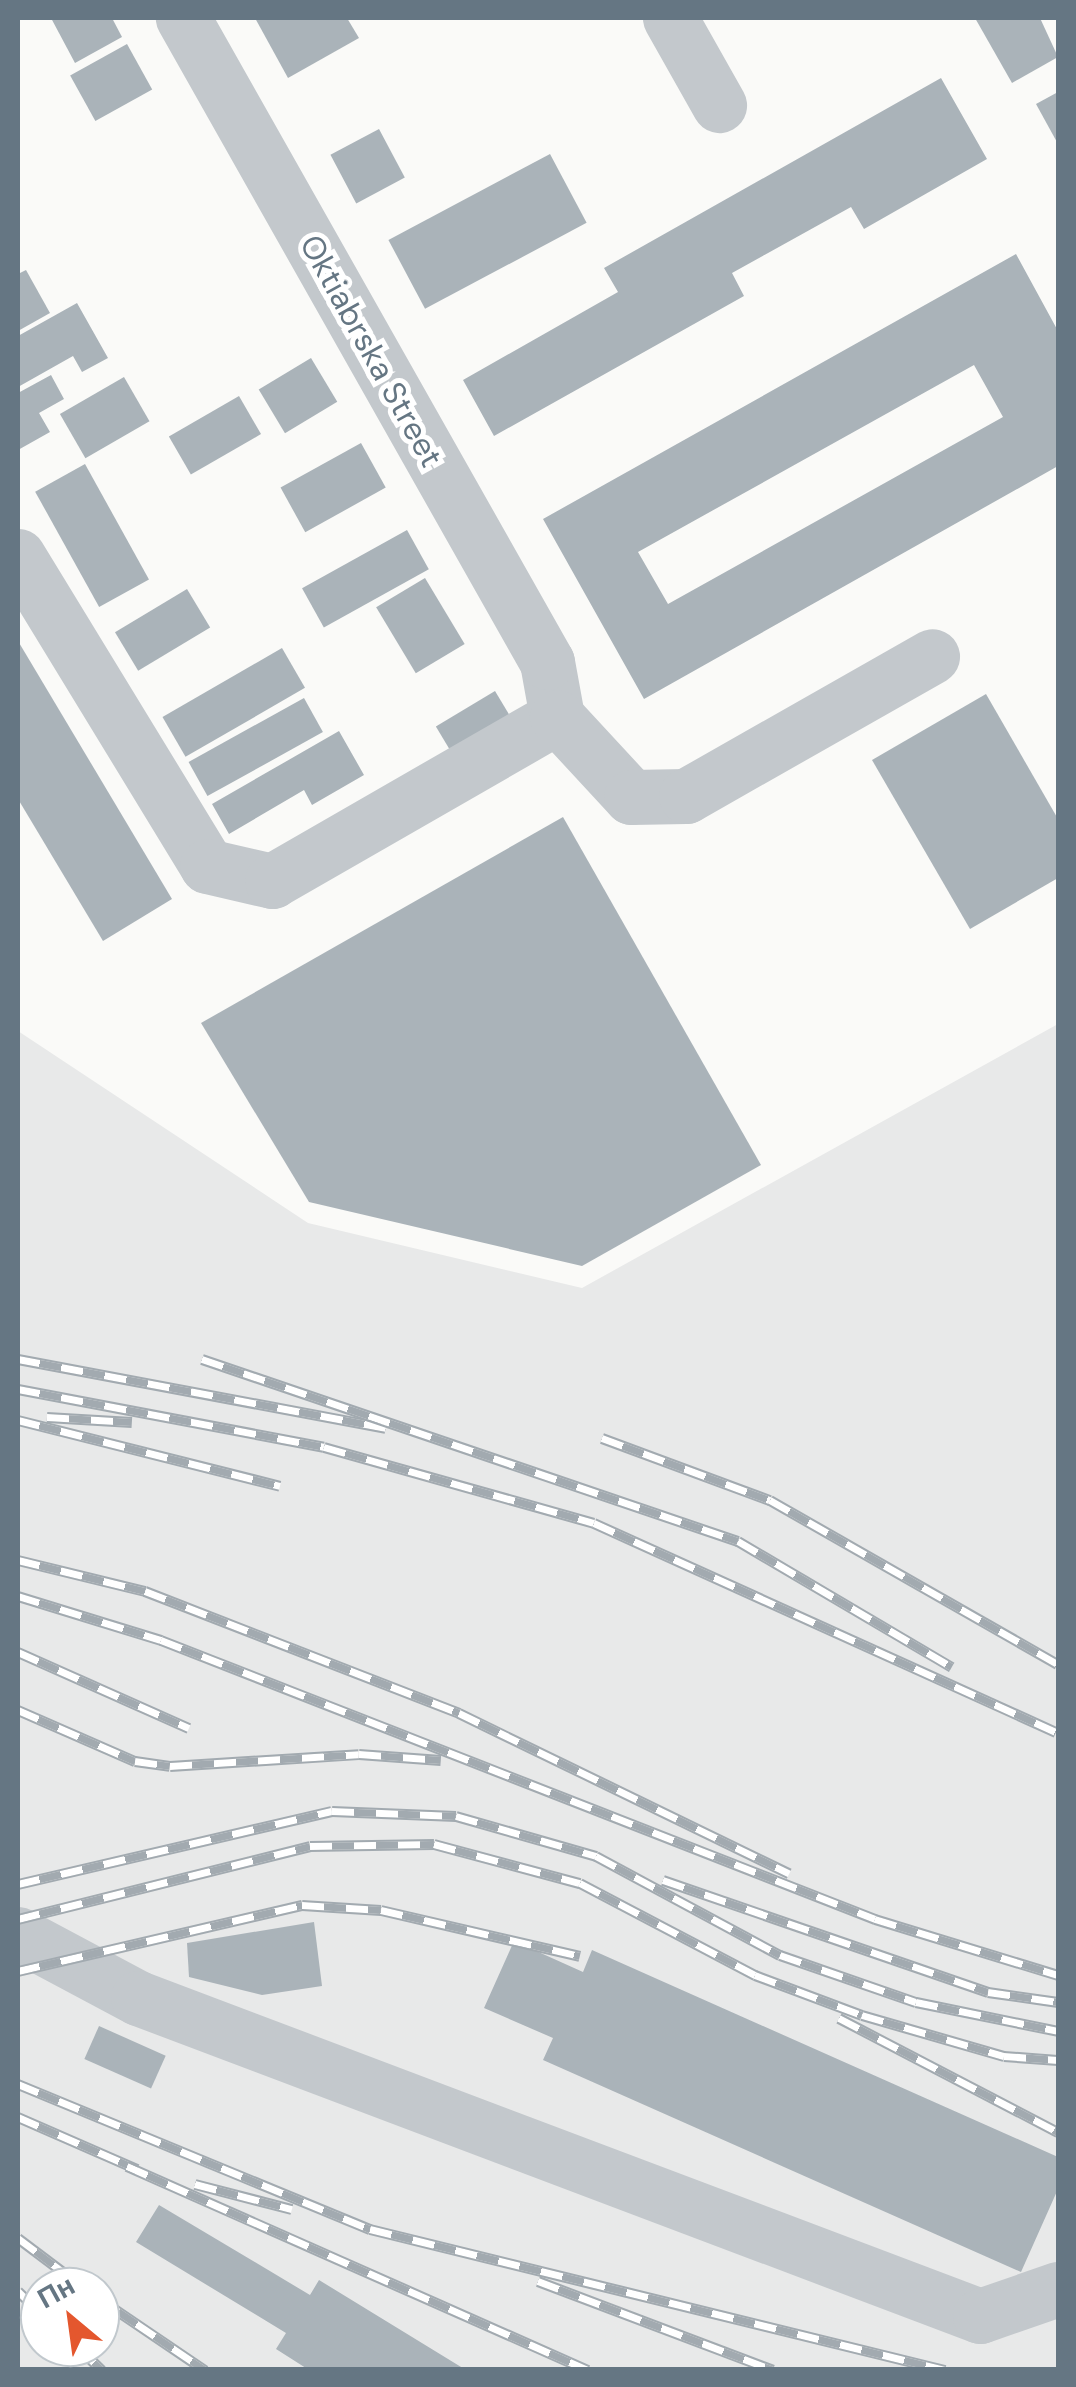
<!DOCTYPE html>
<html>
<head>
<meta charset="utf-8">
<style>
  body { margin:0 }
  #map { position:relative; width:1076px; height:2387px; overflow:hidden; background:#fafaf8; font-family:"DM Sans",sans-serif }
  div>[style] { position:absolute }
  .built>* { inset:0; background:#e8e9e9 }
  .building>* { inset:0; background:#aab3b9; transform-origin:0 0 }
  .minor>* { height:55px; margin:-27.5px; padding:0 27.5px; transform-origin:27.5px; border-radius:27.5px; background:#c3c8cc }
  .rail>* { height:11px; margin-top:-5.5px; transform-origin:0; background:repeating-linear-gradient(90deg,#fff 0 22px,#a2aab0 0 44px); box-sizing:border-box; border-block:2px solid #a2aab0 }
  span { translate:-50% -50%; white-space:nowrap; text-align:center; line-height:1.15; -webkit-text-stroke:10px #fff; paint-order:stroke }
  .street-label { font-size:32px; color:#657683 }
  .frame { position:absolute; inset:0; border:20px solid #657683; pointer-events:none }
  .north { position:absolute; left:20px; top:2267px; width:100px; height:100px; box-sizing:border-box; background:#fff; border:2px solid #c1c8cd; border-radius:50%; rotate:331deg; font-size:28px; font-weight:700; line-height:40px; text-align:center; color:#657683 }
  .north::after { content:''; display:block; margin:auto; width:35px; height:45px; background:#e4572e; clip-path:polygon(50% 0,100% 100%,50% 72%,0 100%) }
</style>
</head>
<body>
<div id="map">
  <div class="built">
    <div style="clip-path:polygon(evenodd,1058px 1024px,1058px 2369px,18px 2369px,18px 1031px,308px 1223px,582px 1288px,1058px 1024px,40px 2287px,100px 2287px,100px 2347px,40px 2347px,40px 2287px)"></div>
  </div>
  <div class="building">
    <div style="clip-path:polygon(51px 18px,112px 18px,122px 37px,75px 63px)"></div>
    <div style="clip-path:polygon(255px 18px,347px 18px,359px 38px,288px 78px)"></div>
    <div style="clip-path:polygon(975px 18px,1040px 18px,1058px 57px,1012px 83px)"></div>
    <div style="left:127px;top:44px;width:52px;height:65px;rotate:61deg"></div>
    <div style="clip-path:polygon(941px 78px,987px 159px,864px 229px,851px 207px,732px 273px,744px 296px,494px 436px,463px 380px,618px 292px,604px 268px)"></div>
    <div style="clip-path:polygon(1058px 92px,1058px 144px,1036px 104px)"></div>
    <div style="left:379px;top:129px;width:55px;height:55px;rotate:62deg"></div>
    <div style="left:550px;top:154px;width:78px;height:183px;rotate:62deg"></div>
    <div style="clip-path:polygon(evenodd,1016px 254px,1058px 331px,1058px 466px,644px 699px,543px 519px,1016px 254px,974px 365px,1003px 417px,668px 604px,638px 552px,974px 365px)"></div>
    <div style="clip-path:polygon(26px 270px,50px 313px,18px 331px,18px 274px)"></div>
    <div style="clip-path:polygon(77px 303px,108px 358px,82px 372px,73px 356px,18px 387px,18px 336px)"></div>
    <div style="left:311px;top:358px;width:51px;height:61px;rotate:59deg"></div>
    <div style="clip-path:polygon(51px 375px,64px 399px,39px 413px,50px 432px,18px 450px,18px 393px)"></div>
    <div style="left:124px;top:377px;width:51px;height:74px;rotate:60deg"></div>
    <div style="left:239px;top:396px;width:44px;height:81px;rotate:60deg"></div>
    <div style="left:361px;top:443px;width:51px;height:92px;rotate:61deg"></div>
    <div style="left:85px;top:464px;width:132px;height:57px;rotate:61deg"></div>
    <div style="left:407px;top:530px;width:45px;height:120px;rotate:61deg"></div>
    <div style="left:425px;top:578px;width:77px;height:57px;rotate:59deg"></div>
    <div style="left:187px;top:589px;width:45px;height:84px;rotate:59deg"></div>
    <div style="clip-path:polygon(18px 641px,172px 899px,103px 941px,18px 799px)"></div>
    <div style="left:282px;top:648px;width:46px;height:138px;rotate:60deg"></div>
    <div style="left:495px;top:691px;width:37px;height:69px;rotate:59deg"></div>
    <div style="clip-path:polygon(986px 694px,1058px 819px,1058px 878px,970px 929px,872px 760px)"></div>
    <div style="left:304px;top:698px;width:39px;height:132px;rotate:61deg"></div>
    <div style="clip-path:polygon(339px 731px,364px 775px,312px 805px,304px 790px,229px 834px,212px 804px)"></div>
    <div style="clip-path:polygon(563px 817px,761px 1165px,582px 1266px,309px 1202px,201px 1023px)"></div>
    <div style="clip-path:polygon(314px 1922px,322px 1986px,262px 1995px,189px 1977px,187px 1943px)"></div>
    <div style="clip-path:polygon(514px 1941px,583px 1972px,592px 1950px,1058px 2157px,1058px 2189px,1021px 2272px,543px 2060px,553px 2038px,484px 2008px)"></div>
    <div style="left:99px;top:2026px;width:73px;height:36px;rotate:24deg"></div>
    <div style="clip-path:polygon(159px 2205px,310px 2295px,319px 2280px,466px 2370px,309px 2370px,276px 2349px,286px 2333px,136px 2242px)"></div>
  </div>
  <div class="minor">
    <div style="left:670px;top:18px;width:100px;rotate:60.6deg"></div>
    <div style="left:18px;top:556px;width:363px;rotate:58.6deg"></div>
    <div style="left:207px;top:866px;width:67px;rotate:13deg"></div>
    <div style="left:272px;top:881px;width:329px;rotate:-29.9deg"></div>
    <div style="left:557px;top:717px;width:56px;rotate:-100.3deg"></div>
    <div style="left:547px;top:662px;width:740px;rotate:-119.48deg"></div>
    <div style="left:557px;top:717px;width:109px;rotate:47.2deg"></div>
    <div style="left:631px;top:797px;width:55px;rotate:-1deg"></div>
    <div style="left:686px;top:796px;width:283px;rotate:-29.6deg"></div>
    <div style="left:18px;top:1934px;width:136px;rotate:28.1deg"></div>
    <div style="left:138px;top:1998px;width:900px;rotate:20.69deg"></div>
    <div style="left:980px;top:2316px;width:83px;rotate:-19.1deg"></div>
  </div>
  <div class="rail">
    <div style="left:18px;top:1359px;width:374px;rotate:10.6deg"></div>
    <div style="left:202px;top:1359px;width:566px;rotate:18.76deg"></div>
    <div style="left:738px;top:1541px;width:248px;rotate:30.5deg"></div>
    <div style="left:18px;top:1389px;width:311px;rotate:10.7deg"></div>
    <div style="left:324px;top:1447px;width:280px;rotate:15.7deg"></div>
    <div style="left:594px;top:1523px;width:507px;rotate:24.34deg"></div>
    <div style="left:47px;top:1417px;width:85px;rotate:3.4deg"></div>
    <div style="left:18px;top:1420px;width:270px;rotate:14.1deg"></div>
    <div style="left:602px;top:1438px;width:179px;rotate:20.3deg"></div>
    <div style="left:770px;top:1500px;width:331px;rotate:29.7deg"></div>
    <div style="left:18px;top:1560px;width:131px;rotate:13.7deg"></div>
    <div style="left:145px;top:1591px;width:337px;rotate:21.2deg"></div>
    <div style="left:459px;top:1713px;width:367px;rotate:25.9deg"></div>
    <div style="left:18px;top:1596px;width:150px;rotate:17.1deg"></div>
    <div style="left:161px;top:1640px;width:767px;rotate:21.34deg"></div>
    <div style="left:875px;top:1919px;width:191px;rotate:17deg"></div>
    <div style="left:18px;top:1652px;width:187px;rotate:24deg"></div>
    <div style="left:18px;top:1710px;width:128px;rotate:23.6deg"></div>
    <div style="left:135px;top:1761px;width:35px;rotate:8deg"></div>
    <div style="left:170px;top:1766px;width:189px;rotate:-3.6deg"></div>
    <div style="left:359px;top:1754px;width:82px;rotate:4.2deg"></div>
    <div style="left:663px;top:1880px;width:344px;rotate:19deg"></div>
    <div style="left:988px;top:1992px;width:71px;rotate:8.1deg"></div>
    <div style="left:18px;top:1884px;width:322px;rotate:-13.1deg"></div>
    <div style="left:332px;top:1811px;width:124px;rotate:2.3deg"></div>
    <div style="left:456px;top:1816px;width:146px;rotate:15.9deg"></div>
    <div style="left:596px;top:1856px;width:209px;rotate:28.3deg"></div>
    <div style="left:780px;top:1955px;width:144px;rotate:19.1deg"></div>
    <div style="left:916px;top:2002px;width:145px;rotate:11.5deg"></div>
    <div style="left:18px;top:1919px;width:301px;rotate:-14deg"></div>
    <div style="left:310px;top:1846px;width:124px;rotate:-0.9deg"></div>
    <div style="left:434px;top:1844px;width:151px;rotate:15deg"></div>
    <div style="left:580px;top:1883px;width:198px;rotate:27.7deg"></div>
    <div style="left:755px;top:1975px;width:114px;rotate:20.5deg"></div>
    <div style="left:862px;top:2015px;width:148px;rotate:16.1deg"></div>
    <div style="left:1004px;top:2056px;width:54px;rotate:4.2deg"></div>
    <div style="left:18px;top:1971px;width:292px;rotate:-13.1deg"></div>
    <div style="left:302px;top:1905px;width:79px;rotate:3.6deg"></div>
    <div style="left:381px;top:1910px;width:204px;rotate:13deg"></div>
    <div style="left:839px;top:2018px;width:247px;rotate:27.5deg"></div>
    <div style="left:18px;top:2084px;width:381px;rotate:22.4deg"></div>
    <div style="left:370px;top:2229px;width:592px;rotate:13.78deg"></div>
    <div style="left:18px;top:2117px;width:130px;rotate:23.6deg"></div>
    <div style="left:127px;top:2166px;width:504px;rotate:23.87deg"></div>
    <div style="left:195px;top:2184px;width:100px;rotate:14.5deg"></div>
    <div style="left:18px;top:2238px;width:81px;rotate:37deg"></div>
    <div style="left:538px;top:2281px;width:251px;rotate:20.7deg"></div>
    <div style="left:18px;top:2291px;width:30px;rotate:44deg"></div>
    <div style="left:100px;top:2299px;width:127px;rotate:34.1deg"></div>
    <div style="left:78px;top:2347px;width:33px;rotate:44deg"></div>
  </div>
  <div class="street-label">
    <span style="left:371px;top:351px;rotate:61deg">Oktiabrska Street</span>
  </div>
  <div class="frame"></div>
  <div class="north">Пн</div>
</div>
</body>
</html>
